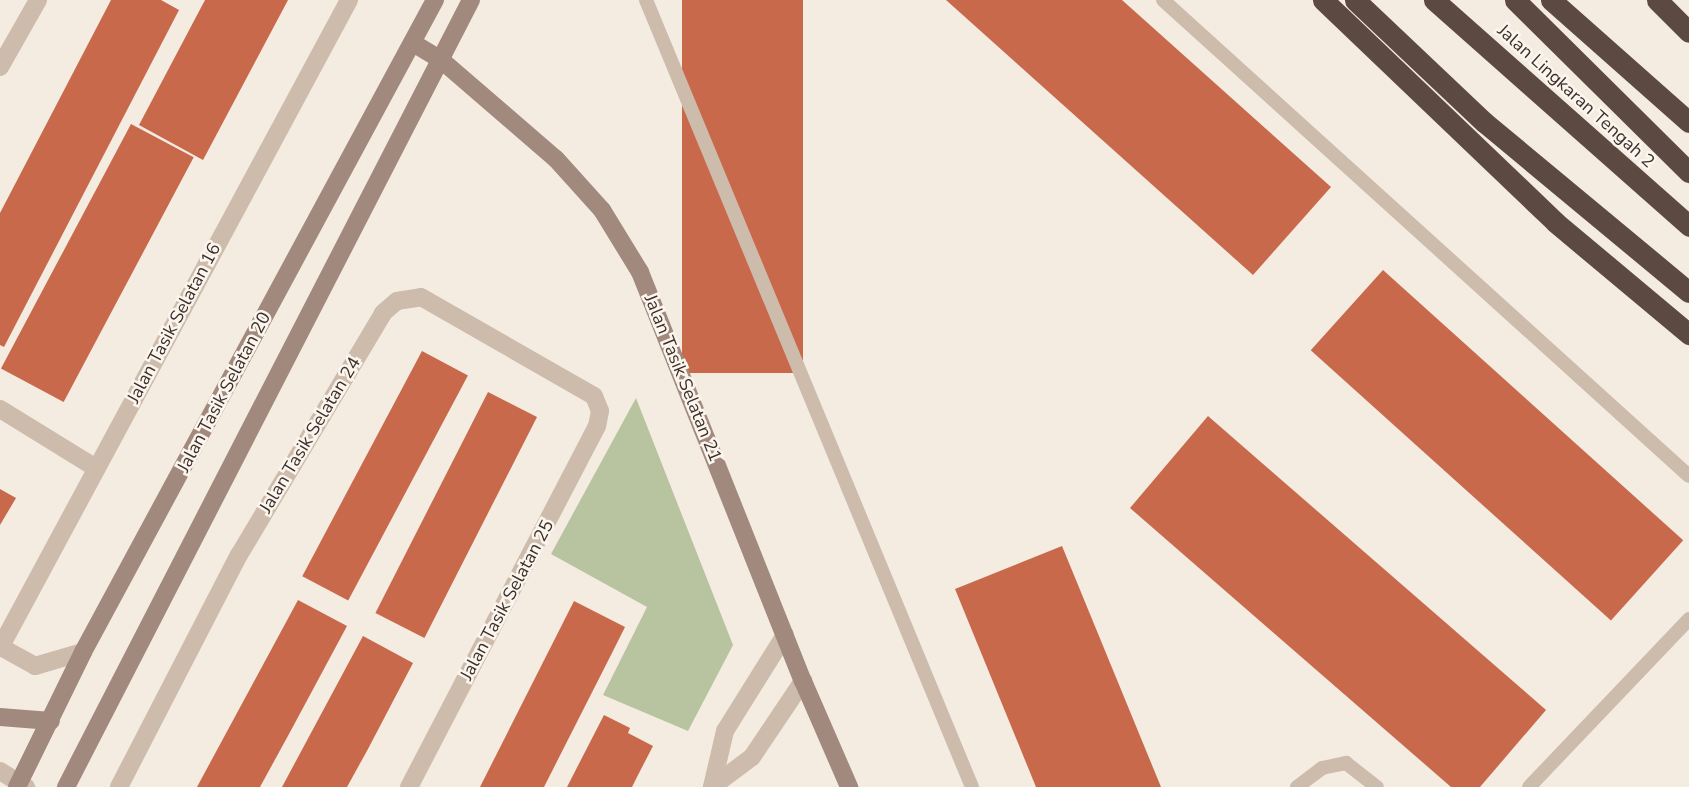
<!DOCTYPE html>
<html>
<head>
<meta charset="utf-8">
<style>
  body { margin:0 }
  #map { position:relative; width:1689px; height:787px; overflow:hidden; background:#f4ebe1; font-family:"Nunito Sans",sans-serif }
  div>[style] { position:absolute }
  .green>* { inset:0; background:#b8c4a0 }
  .building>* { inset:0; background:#c8694b; transform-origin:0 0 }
  .lane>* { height:14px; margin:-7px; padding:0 7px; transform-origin:7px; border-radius:7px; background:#cdbbac }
  .street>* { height:18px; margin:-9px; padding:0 9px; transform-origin:9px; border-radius:9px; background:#cdbbac }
  .secondary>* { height:18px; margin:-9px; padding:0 9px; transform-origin:9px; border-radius:9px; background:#a18a7d }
  .highway>* { height:21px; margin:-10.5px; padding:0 10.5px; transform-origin:10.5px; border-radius:10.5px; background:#5c4a42 }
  span { translate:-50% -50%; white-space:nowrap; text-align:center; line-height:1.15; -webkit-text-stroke:5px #fbf5ee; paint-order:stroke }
  .street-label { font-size:18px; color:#3b302b }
</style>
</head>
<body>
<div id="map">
  <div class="green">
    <div style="clip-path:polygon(636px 398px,733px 645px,688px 731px,603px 695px,647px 607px,551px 554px)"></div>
  </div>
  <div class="building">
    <div style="clip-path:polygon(111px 0,161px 0,179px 10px,4px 347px,0 345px,0 213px)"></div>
    <div style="clip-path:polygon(205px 0,288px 0,203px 160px,139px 125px)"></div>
    <div style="left:682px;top:0;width:121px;height:373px"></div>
    <div style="clip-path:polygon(946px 0,1122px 0,1331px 187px,1253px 275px)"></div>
    <div style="left:131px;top:124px;width:71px;height:277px;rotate:28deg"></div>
    <div style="left:1383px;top:270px;width:404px;height:108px;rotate:42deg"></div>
    <div style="left:422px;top:351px;width:52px;height:255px;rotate:28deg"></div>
    <div style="left:488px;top:392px;width:55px;height:248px;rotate:27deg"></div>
    <div style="clip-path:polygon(1208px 416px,1546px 710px,1480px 787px,1451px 787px,1130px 508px)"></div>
    <div style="clip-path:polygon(0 489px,16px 498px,0 525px)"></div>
    <div style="clip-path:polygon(1062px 546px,1161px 787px,1036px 787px,955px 589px)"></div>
    <div style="clip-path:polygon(298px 600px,347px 626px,289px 734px,260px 787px,197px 787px)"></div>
    <div style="clip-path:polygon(574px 601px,625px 627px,613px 651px,544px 787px,480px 787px)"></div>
    <div style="clip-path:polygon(363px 636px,413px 663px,368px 749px,347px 787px,282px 787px)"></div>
    <div style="clip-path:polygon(604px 715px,630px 728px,628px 733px,653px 746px,638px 775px,632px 787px,567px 787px)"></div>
  </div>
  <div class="lane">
    <div style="left:646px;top:0;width:852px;rotate:67.5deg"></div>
    <div style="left:1163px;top:0;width:709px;rotate:42.14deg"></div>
    <div style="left:1297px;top:787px;width:31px;rotate:-37deg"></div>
    <div style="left:1322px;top:768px;width:25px;rotate:-12deg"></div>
    <div style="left:1346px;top:763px;width:39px;rotate:38deg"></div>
    <div style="left:1529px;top:787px;width:232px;rotate:-46.4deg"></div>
  </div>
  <div class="street">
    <div style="left:0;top:67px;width:77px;rotate:-60.4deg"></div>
    <div style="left:0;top:409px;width:113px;rotate:31.6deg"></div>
    <div style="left:785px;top:635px;width:113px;rotate:122deg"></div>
    <div style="left:725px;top:731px;width:57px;rotate:103.1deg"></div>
    <div style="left:712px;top:787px;width:50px;rotate:-36.9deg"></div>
    <div style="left:752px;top:757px;width:92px;rotate:-56.1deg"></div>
    <div style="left:1px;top:647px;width:39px;rotate:29deg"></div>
    <div style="left:35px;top:666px;width:50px;rotate:-16.3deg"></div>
    <div style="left:0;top:648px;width:736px;rotate:-61.69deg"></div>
    <div style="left:0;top:771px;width:31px;rotate:32deg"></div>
    <div style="left:119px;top:787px;width:261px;rotate:-62.7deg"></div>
    <div style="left:239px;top:555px;width:282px;rotate:-59.2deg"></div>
    <div style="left:383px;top:313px;width:18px;rotate:-41deg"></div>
    <div style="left:397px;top:301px;width:24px;rotate:-9deg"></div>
    <div style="left:421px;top:297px;width:199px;rotate:29.8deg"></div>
    <div style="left:594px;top:396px;width:16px;rotate:68deg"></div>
    <div style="left:600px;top:411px;width:15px;rotate:101deg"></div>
    <div style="left:597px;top:426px;width:407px;rotate:117.5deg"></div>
  </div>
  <div class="secondary">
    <div style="left:413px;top:43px;width:31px;rotate:31deg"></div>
    <div style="left:440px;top:59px;width:153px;rotate:40.8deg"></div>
    <div style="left:556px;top:159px;width:69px;rotate:48deg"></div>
    <div style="left:602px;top:210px;width:73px;rotate:58.5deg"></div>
    <div style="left:640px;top:272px;width:440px;rotate:68.3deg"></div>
    <div style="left:803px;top:681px;width:116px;rotate:66.5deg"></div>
    <div style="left:0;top:717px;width:51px;rotate:4.5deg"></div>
    <div style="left:17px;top:787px;width:150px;rotate:-63.9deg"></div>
    <div style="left:83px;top:652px;width:741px;rotate:-61.64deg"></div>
    <div style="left:66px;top:787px;width:885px;rotate:-62.77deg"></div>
  </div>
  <div class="highway">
    <div style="left:1323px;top:0;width:321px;rotate:43.7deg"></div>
    <div style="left:1555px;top:222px;width:175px;rotate:39.9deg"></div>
    <div style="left:1355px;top:0;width:178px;rotate:43.4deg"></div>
    <div style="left:1484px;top:122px;width:266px;rotate:39.7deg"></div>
    <div style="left:1434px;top:0;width:341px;rotate:41.5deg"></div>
    <div style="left:1515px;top:0;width:245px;rotate:44.7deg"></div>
    <div style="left:1551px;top:0;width:184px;rotate:41.5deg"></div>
    <div style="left:1657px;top:0;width:45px;rotate:45deg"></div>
  </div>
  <div class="street-label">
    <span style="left:1576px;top:96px;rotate:42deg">Jalan Lingkaran Tengah 2</span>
    <span style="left:174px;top:323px;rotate:-62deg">Jalan Tasik Selatan 16</span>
    <span style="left:683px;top:378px;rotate:68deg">Jalan Tasik Selatan 21</span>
    <span style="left:224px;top:392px;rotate:-62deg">Jalan Tasik Selatan 20</span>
    <span style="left:310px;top:435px;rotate:-59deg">Jalan Tasik Selatan 24</span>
    <span style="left:507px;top:600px;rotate:-62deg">Jalan Tasik Selatan 25</span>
  </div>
</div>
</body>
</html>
